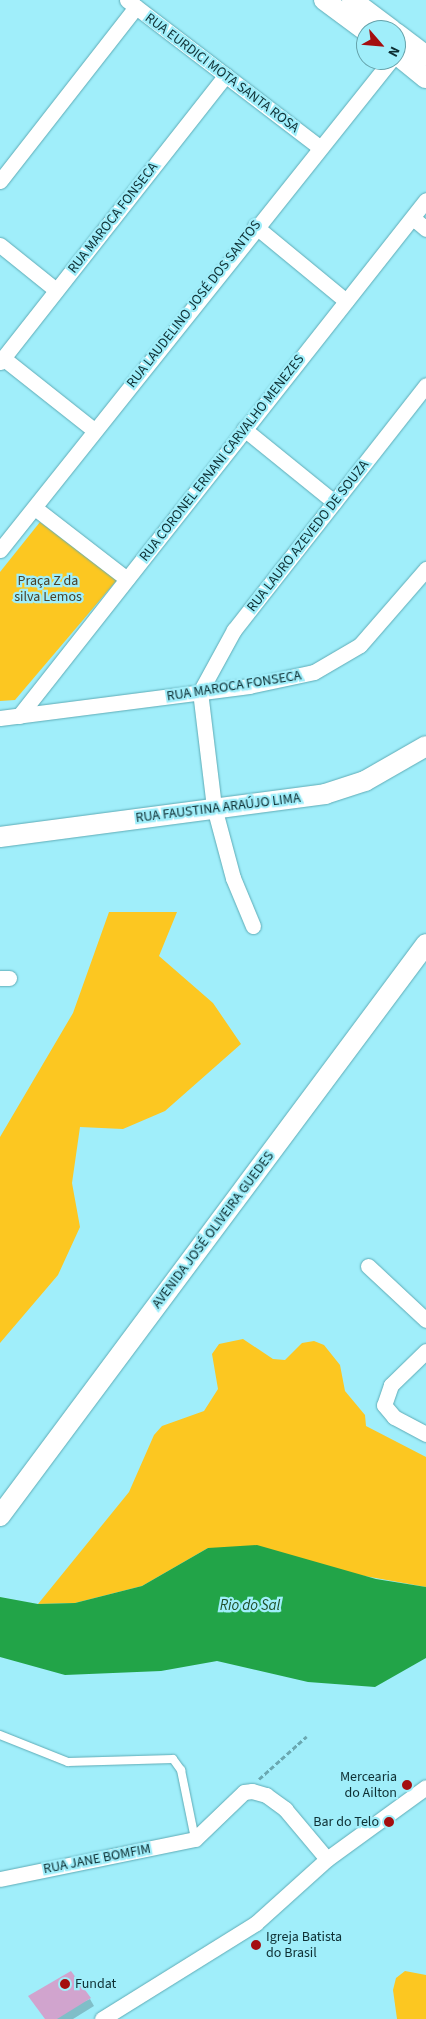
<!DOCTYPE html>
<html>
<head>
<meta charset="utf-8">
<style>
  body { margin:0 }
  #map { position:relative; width:426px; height:2019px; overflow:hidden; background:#a0eefa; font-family:"Source Sans 3",sans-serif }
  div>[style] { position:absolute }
  .green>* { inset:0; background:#fcc721 }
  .water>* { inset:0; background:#22a448 }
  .shadow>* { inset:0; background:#0003 }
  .building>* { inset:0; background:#d1a4ce }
  .path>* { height:3px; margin-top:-1.5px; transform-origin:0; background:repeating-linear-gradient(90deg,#6aa8b1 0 5px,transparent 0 7.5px) }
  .roads { filter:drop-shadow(0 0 1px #5eabb6) drop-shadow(0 0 1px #5eabb6) }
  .lane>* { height:8px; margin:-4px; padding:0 4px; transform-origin:4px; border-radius:4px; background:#fff }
  .street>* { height:15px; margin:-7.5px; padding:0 7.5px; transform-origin:7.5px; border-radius:7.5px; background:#fff }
  .secondary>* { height:20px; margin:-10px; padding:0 10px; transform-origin:10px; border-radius:10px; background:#fff }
  .dots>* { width:14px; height:14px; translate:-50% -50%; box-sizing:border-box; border:2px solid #a0eefa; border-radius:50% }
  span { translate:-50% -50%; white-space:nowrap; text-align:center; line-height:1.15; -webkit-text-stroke:4.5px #a0eefa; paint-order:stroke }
  .street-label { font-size:14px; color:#0d2f33 }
  .park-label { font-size:14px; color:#4b4129 }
  .poi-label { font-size:14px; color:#0d2f33 }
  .right { translate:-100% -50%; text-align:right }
  .left { translate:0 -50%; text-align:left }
  .water-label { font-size:15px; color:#214f2a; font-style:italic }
  .north { position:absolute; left:356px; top:20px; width:50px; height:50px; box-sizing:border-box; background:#a0eefa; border:1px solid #65a2aa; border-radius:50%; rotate:117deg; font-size:14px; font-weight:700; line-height:20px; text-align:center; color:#0d2f33 }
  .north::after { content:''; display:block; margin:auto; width:18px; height:22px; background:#a40e0f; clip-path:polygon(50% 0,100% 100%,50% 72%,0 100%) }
</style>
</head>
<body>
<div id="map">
  <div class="green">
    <div style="clip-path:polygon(40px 522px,117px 580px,15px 700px,0 701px,0 572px)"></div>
    <div style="clip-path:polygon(109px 912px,177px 912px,159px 956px,213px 1003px,241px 1044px,165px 1111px,123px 1129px,80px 1127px,72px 1183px,80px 1227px,58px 1275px,0 1343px,0 1137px,73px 1013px)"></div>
    <div style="clip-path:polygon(243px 1339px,273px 1359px,285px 1360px,302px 1343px,314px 1341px,324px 1345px,340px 1365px,345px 1391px,365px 1415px,366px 1426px,426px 1457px,426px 1587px,208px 1548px,142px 1586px,75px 1603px,38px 1604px,129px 1492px,154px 1435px,162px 1426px,204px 1411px,218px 1389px,212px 1354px,219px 1344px)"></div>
    <div style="clip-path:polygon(405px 1971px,426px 1975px,426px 2019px,397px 2019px,393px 1990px,396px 1978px)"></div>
  </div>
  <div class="water">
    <div style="clip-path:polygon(257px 1545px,376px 1579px,426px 1587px,426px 1658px,375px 1687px,308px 1682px,217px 1661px,161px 1671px,65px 1675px,0 1657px,0 1597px,38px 1604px,75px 1603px,142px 1586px,208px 1548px)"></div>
  </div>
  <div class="shadow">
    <div style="clip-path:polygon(90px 1999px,94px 2006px,73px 2019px,45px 2019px)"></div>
  </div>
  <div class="building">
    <div style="clip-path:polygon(71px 1971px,91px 1998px,57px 2019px,45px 2019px,28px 1996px)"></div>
  </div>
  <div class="path">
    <div style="left:259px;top:1779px;width:64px;rotate:-41.9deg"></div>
  </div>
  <div class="roads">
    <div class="lane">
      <div style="left:0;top:1735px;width:73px;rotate:21.7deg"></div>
      <div style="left:68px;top:1762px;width:105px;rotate:-1.6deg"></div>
      <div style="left:173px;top:1759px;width:14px;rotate:54deg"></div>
      <div style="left:181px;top:1770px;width:70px;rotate:78.5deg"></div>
    </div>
    <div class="street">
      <div style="left:127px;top:0;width:240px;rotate:37.4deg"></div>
      <div style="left:0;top:181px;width:221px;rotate:-52deg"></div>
      <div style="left:413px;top:218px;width:17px;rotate:40deg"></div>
      <div style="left:255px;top:226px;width:118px;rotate:39.5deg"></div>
      <div style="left:0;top:245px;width:72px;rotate:38.8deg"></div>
      <div style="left:3px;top:358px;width:117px;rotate:38.4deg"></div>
      <div style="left:0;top:362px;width:365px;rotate:-51.8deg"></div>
      <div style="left:244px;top:429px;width:116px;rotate:39deg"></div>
      <div style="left:35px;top:508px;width:116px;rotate:37.7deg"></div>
      <div style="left:0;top:550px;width:627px;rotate:-51.41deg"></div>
      <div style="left:19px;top:716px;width:657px;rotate:-51.74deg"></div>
      <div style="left:0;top:718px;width:251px;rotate:-7.3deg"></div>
      <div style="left:249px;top:686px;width:66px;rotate:-12.2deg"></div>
      <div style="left:314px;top:672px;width:53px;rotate:-30.4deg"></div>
      <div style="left:360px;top:645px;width:101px;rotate:-49deg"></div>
      <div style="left:253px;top:926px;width:52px;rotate:-112.6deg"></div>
      <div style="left:233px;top:878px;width:73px;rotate:-105deg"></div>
      <div style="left:214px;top:807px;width:116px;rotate:-96.9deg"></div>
      <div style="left:200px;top:692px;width:71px;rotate:-61.3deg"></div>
      <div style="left:234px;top:630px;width:311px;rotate:-51.9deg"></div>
      <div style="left:0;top:978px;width:9px"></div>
      <div style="left:368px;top:1266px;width:79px;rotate:43deg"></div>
      <div style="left:426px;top:1351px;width:49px;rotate:135.8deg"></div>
      <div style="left:391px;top:1385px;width:21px;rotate:109deg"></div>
      <div style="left:384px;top:1405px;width:16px;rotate:50deg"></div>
      <div style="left:394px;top:1417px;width:36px;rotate:28deg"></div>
      <div style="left:0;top:1879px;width:199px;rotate:-11.6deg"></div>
      <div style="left:195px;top:1839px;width:68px;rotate:-43.8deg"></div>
      <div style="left:244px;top:1792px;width:8px;rotate:-7deg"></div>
      <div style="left:252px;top:1791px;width:15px;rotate:16deg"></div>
      <div style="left:266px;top:1795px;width:24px;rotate:36deg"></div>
      <div style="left:285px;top:1809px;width:65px;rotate:50deg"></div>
      <div style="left:102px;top:2019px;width:181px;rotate:-31.9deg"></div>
      <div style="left:256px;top:1923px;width:96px;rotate:-42deg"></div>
      <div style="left:327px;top:1859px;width:122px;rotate:-36deg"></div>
    </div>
    <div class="secondary">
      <div style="left:324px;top:0;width:52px;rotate:36.4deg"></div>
      <div style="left:352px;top:0;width:50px;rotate:36.9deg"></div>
      <div style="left:396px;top:33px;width:38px;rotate:37deg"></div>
      <div style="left:396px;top:54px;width:38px;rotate:39deg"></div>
      <div style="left:0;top:837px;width:328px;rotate:-7.5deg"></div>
      <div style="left:325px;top:794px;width:42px;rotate:-18deg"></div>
      <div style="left:365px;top:781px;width:70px;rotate:-29.8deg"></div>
      <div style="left:0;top:1516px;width:713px;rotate:-53.32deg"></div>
    </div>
  </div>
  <div class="dots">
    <div style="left:407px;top:1785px;background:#a40e0f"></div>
    <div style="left:389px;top:1822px;background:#a40e0f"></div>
    <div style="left:256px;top:1945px;background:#a40e0f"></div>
    <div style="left:65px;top:1984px;background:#a40e0f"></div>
  </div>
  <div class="street-label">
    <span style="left:222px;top:73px;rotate:37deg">RUA EURDICI MOTA SANTA ROSA</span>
    <span style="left:113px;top:218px;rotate:-52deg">RUA MAROCA FONSECA</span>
    <span style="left:194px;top:304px;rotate:-52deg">RUA LAUDELINO JOSÉ DOS SANTOS</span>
    <span style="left:222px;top:458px;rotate:-52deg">RUA CORONEL ERNANI CARVALHO MENEZES</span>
    <span style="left:308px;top:536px;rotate:-52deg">RUA LAURO AZEVEDO DE SOUZA</span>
    <span style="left:234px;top:686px;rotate:-9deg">RUA MAROCA FONSECA</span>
    <span style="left:218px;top:808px;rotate:-7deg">RUA FAUSTINA ARAÚJO LIMA</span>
    <span style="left:213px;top:1230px;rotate:-53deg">AVENIDA JOSÉ OLIVEIRA GUEDES</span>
    <span style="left:97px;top:1859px;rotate:-11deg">RUA JANE BOMFIM</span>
  </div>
  <div class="park-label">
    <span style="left:48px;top:589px">Praça Z da<br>silva Lemos</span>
  </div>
  <div class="poi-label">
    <span class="right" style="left:397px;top:1785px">Mercearia<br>do Ailton</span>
    <span class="right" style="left:379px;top:1822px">Bar do Telo</span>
    <span class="left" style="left:266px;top:1945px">Igreja Batista<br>do Brasil</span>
    <span class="left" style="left:75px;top:1984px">Fundat</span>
  </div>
  <div class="water-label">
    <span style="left:250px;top:1606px">Rio do Sal</span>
  </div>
  <div class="north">N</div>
</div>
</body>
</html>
